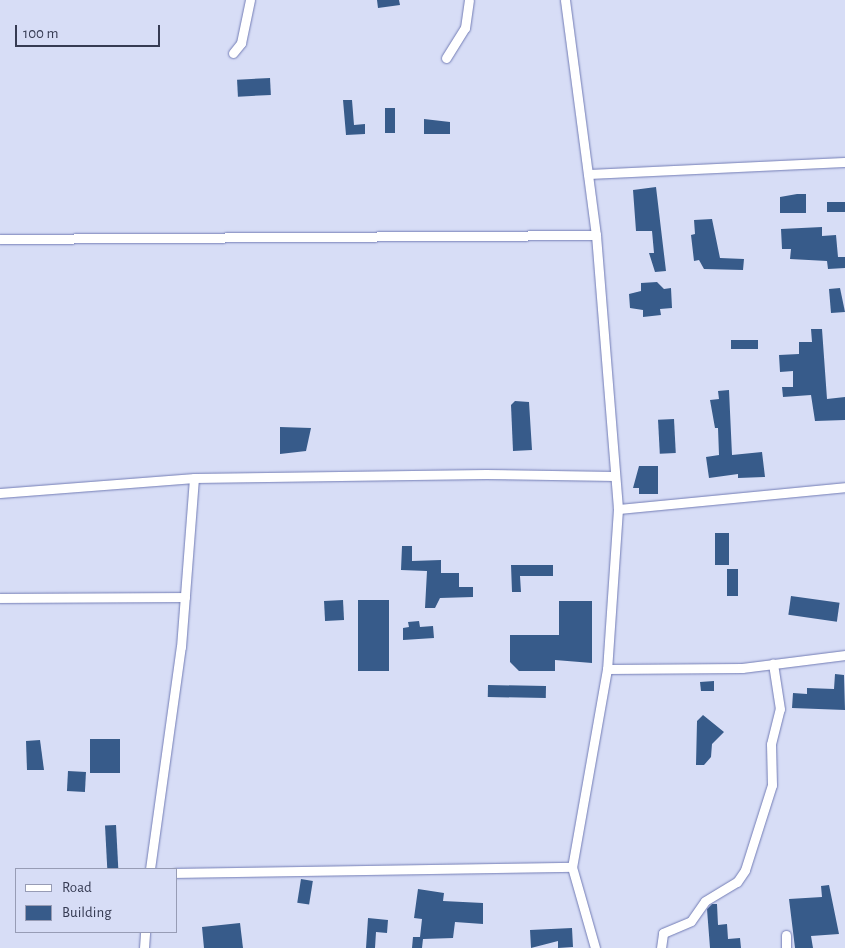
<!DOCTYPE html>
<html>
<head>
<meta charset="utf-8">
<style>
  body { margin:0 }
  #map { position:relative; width:845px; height:948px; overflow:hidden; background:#d7ddf6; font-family:"Alegreya Sans",sans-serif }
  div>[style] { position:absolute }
  .building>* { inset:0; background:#375b8a; transform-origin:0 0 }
  .roads { filter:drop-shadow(0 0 1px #727cb5) drop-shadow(0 0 1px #727cb5) }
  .minor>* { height:9px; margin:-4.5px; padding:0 4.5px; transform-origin:4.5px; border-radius:4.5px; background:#fff }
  span { translate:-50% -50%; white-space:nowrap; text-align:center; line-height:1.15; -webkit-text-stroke:5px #d7ddf6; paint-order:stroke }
  .legend { position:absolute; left:15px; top:868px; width:162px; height:65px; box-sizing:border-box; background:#d7ddf6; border:1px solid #979cb5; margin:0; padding:6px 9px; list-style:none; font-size:15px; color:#363b53 }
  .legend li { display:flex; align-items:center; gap:10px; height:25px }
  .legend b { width:25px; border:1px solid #979cb5 }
  .scale { position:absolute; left:15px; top:25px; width:145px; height:22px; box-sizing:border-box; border:2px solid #363b53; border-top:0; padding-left:6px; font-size:15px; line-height:18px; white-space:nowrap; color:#363b53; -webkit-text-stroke:4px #d7ddf6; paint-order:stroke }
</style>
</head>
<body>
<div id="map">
  <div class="building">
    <div style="clip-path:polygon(377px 0,399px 0,400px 5px,378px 8px)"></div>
    <div style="left:270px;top:78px;width:17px;height:33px;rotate:87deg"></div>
    <div style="clip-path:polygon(343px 100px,352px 100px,354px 125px,365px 124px,365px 134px,346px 135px)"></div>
    <div style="left:385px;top:108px;width:10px;height:25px"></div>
    <div style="clip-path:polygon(424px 119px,450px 122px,450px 134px,424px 134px)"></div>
    <div style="clip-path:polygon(656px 187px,666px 271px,655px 272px,649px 253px,654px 253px,652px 231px,636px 231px,633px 190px)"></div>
    <div style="clip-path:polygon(797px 194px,806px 194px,806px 213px,780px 213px,780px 197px)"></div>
    <div style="left:845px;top:202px;width:10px;height:18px;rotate:90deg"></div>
    <div style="clip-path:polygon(712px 219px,720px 258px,744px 259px,743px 270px,704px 269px,699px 260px,694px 261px,691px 235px,695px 234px,694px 220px)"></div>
    <div style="clip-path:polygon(822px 227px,822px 236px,836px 235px,838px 257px,845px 257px,845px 268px,828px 269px,827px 261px,790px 259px,791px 249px,782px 249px,781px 229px)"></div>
    <div style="clip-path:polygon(657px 282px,664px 289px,671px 288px,672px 308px,660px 309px,661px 315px,643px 317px,643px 310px,630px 308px,629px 294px,641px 291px,641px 283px)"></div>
    <div style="clip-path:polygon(840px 288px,845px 312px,831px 313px,829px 289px)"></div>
    <div style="clip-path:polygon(811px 329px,822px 329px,827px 399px,845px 397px,845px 420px,815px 421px,811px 395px,783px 397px,782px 387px,793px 387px,793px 371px,780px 372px,779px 355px,799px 354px,799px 342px,812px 342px)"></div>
    <div style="left:758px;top:340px;width:9px;height:27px;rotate:90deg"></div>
    <div style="clip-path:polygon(729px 390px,732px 455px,762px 452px,765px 477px,738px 478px,738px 474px,709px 478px,706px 457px,719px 455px,718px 428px,715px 428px,710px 400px,719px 399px,718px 391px)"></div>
    <div style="clip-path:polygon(515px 401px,529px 402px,532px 450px,513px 451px,511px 405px)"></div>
    <div style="left:674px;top:419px;width:34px;height:16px;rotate:87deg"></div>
    <div style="clip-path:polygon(280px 427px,311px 428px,306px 451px,280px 454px)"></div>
    <div style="clip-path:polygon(639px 466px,658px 466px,658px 494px,639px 494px,639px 488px,633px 488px)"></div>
    <div style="left:715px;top:533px;width:14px;height:32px"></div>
    <div style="clip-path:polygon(402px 546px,412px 546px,412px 561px,441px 560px,441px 573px,459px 573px,459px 587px,473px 587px,473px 597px,440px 598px,435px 608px,425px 608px,427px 571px,401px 570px)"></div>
    <div style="clip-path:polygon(511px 565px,553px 565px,553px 576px,520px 576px,521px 592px,512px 592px)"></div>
    <div style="left:727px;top:569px;width:11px;height:27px"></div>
    <div style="left:791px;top:596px;width:49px;height:19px;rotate:8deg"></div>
    <div style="left:343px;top:600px;width:20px;height:19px;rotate:87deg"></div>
    <div style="left:389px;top:600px;width:71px;height:31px;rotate:90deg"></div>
    <div style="clip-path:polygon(559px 601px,592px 601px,592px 663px,555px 660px,555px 671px,519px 671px,510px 662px,510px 635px,559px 635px)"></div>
    <div style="clip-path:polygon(419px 621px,420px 627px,433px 626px,434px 638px,403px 640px,403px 628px,409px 627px,408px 622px)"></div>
    <div style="clip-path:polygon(835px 674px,844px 675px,845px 710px,792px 708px,793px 693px,807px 694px,807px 688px,834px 689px)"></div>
    <div style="clip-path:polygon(714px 681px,714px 691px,701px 691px,700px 682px)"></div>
    <div style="left:488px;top:685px;width:58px;height:12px;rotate:1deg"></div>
    <div style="clip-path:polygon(703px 715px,724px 732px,712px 744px,711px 757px,704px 765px,696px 765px,697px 721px)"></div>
    <div style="left:120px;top:739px;width:34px;height:30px;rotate:90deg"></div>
    <div style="clip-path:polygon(40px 740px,44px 770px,27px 770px,26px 741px)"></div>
    <div style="left:68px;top:771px;width:18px;height:20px;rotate:3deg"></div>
    <div style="left:116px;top:825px;width:44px;height:11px;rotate:87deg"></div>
    <div style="left:301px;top:879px;width:12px;height:24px;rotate:9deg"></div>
    <div style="clip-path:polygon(829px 885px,839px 934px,811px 936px,813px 948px,795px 948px,789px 899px,822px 897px,821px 886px)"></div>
    <div style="clip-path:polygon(418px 889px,444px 893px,443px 901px,483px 903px,483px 924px,455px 922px,453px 938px,423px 939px,422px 948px,412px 948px,413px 937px,420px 937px,422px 919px,414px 918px)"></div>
    <div style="clip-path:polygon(712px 904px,717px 904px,718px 925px,727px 924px,728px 939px,740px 938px,741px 948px,710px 948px,707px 909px)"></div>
    <div style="clip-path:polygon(368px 918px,388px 920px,387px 933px,376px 932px,375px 948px,366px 948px)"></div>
    <div style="clip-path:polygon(240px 923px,243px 948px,204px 948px,202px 927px)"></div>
    <div style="clip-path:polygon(572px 928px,573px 947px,558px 948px,558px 941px,531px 948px,530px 930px)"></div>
  </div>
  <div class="roads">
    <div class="minor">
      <div style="left:565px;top:0;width:237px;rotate:82.5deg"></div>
      <div style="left:596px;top:235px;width:275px;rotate:85.4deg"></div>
      <div style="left:618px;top:509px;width:160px;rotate:93.9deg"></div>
      <div style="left:607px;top:669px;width:201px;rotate:100deg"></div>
      <div style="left:572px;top:867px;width:84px;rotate:74.1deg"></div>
      <div style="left:233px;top:53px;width:13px;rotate:-51deg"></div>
      <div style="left:241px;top:43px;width:44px;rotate:-78.2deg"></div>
      <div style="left:446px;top:58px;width:36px;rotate:-58deg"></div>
      <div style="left:465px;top:28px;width:28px;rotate:-82deg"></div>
      <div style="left:588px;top:174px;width:257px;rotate:-2.7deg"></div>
      <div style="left:0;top:239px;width:596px;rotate:-0.38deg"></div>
      <div style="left:0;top:493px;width:195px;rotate:-4.4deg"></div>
      <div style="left:194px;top:478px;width:292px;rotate:-0.8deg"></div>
      <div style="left:486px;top:474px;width:129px;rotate:0.9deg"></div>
      <div style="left:618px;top:509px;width:228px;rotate:-5.5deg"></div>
      <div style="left:0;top:598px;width:185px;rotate:-0.3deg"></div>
      <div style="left:607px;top:669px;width:135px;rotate:-0.4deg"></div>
      <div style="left:742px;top:668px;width:104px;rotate:-7.2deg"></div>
      <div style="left:150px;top:869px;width:224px;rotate:-82.1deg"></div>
      <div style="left:181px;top:647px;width:169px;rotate:-85.6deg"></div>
      <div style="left:176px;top:873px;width:396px;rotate:-0.9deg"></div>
      <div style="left:144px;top:948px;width:16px;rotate:-86deg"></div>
      <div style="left:661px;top:948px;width:15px;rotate:-82deg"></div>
      <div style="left:663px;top:933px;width:30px;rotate:-23deg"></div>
      <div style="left:691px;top:921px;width:24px;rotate:-55deg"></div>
      <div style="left:705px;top:901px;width:37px;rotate:-31deg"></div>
      <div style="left:737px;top:882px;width:14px;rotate:-56deg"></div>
      <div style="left:745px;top:870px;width:89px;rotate:-72.4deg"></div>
      <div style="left:772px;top:785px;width:41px;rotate:-91.4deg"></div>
      <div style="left:771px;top:744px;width:36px;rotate:-76deg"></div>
      <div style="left:780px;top:709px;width:46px;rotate:-98.8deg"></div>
      <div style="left:786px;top:948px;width:13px;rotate:-90deg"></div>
    </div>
  </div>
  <ul class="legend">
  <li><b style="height:6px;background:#fff"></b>Road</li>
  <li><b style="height:14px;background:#375b8a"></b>Building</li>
  </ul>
  <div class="scale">100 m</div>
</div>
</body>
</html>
